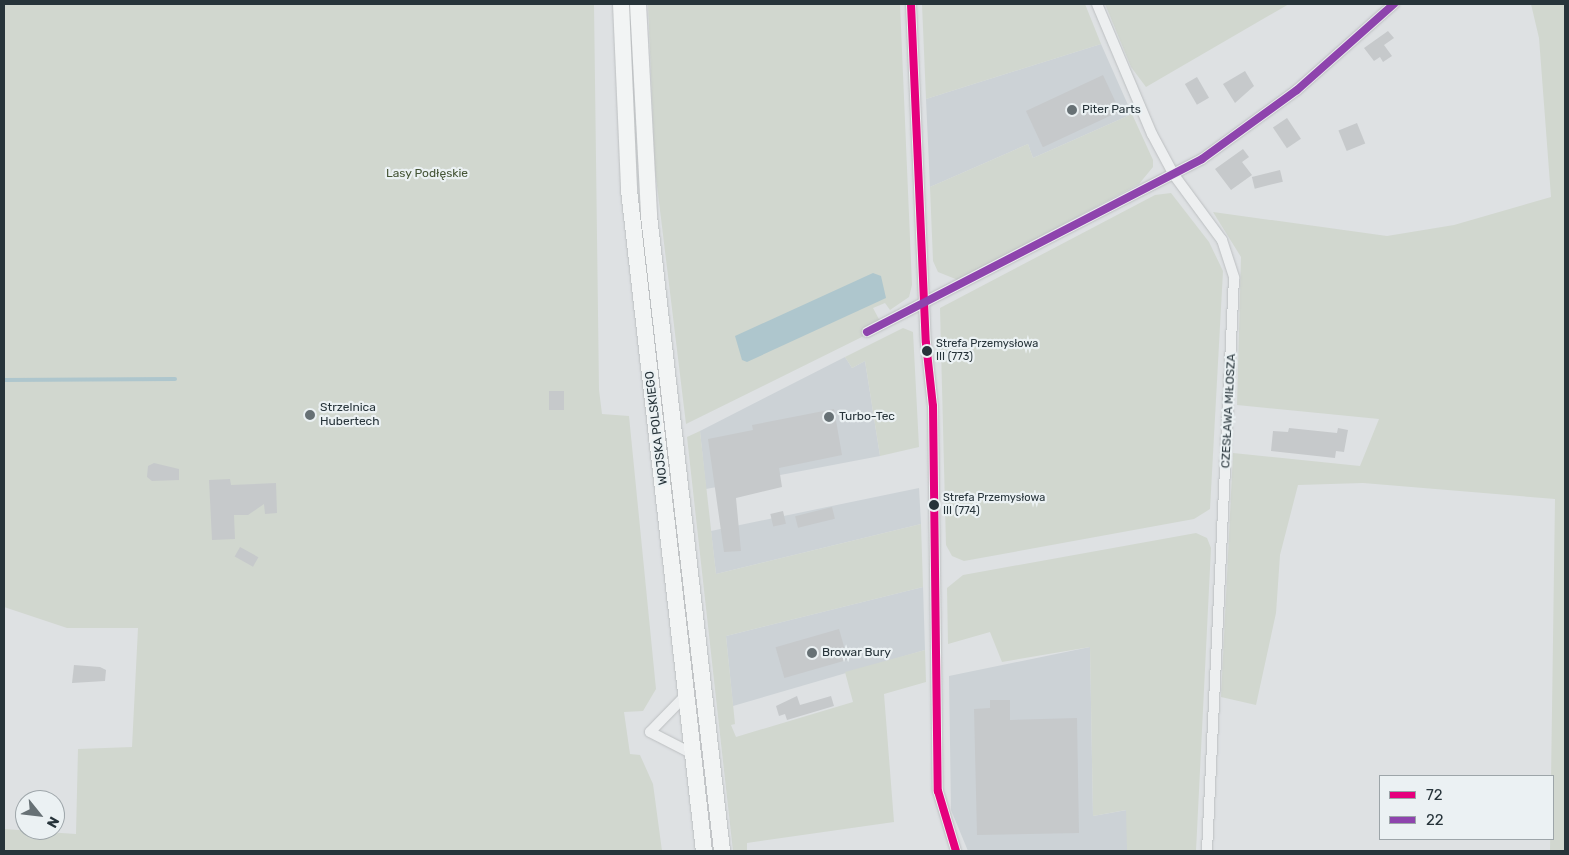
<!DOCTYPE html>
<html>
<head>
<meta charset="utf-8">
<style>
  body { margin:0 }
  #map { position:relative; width:1569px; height:855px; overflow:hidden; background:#dee1e3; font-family:Rubik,sans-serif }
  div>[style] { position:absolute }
  .built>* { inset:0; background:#ccd2d6 }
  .green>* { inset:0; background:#d1d7cf }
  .water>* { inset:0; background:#aec6cd }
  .stream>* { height:4px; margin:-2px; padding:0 2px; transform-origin:2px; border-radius:2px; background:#aec6cd }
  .building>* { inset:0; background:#c6c9cb; transform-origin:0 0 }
  .roads { filter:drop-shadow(0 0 1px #bcbfc1) drop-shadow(0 0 1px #bcbfc1) }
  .street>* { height:10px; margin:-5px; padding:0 5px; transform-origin:5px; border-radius:5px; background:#edeff0 }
  .primary>* { height:16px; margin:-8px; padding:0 8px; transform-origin:8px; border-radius:8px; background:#f2f4f4 }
  .bus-1>* { height:8px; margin:-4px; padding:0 4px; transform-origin:4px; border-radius:4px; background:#e5007d }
  .bus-2>* { height:8px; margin:-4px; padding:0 4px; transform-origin:4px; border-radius:4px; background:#8e44ad }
  .dots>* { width:14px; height:14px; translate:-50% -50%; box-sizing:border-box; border:2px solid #ebf1f3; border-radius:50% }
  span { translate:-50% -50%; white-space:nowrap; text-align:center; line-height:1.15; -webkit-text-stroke:4.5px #ebf1f3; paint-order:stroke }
  .bus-label { font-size:11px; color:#27343a }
  .left { translate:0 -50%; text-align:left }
  .poi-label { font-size:12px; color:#27343a }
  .park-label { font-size:12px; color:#455536 }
  .street-label { font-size:12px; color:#27343a }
  .frame { position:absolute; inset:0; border:5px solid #27343a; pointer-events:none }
  .legend { position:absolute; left:1379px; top:775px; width:175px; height:65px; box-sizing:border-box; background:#ebf1f3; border:1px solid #9da5a9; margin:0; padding:6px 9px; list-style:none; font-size:15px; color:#27343a }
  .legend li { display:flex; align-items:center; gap:10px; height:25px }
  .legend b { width:25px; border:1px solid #9da5a9 }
  .north { position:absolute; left:15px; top:790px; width:50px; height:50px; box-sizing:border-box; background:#ebf1f3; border:1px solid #9da5a9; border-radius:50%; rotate:119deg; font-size:14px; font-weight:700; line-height:20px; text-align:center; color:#27343a }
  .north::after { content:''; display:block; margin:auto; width:18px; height:22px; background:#677175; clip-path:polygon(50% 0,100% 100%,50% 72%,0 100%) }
</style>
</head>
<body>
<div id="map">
  <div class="built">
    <div style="clip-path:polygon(1101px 44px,1132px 114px,1033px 158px,1028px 144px,930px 187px,926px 99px)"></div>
    <div style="clip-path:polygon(845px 357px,852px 368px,865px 361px,880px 456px,706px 489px,700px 431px)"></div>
    <div style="clip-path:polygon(919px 488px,921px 524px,716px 574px,711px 531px)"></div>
    <div style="clip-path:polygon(923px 587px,925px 650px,733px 706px,726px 636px)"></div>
    <div style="clip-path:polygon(1090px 647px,1093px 816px,1127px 810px,1127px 851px,968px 851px,951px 810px,949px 676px)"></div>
  </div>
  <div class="green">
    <div style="clip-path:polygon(4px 4px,594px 4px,599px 390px,602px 414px,629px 416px,656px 689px,643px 711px,624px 712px,630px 754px,640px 755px,653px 784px,662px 851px,4px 851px,4px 829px,76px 834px,78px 749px,132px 747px,138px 628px,67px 628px,4px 607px)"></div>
    <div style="clip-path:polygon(648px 4px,900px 4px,912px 285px,909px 297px,890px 310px,885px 303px,873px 308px,881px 323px,874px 331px,686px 424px,655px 169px)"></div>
    <div style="clip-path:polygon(922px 4px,1085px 4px,1101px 44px,926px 99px)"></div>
    <div style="clip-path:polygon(1105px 4px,1289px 4px,1146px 87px,1131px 67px)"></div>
    <div style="clip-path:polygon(1531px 4px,1565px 4px,1565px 851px,1550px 851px,1555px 499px,1363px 483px,1298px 485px,1280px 555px,1276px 613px,1256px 705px,1221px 697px,1233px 453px,1360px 466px,1379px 419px,1237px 405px,1241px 257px,1213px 212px,1387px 236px,1454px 225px,1551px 197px,1539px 38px)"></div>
    <div style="clip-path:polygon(1132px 114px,1153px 160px,1153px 167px,1139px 184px,958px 280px,938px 272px,933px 261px,930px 187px,1028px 144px,1033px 158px)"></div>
    <div style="clip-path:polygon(1171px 193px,1209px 242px,1223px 271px,1210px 509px,1194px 519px,964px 561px,952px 556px,946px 545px,940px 308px,1155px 195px)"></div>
    <div style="clip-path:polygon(903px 328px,913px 332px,919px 447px,880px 456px,865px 361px,852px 368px,845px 357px)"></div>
    <div style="clip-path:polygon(700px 431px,716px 574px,921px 524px,923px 587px,726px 636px,735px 724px,731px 725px,736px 737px,853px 702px,845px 672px,925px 650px,926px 682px,884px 694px,894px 822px,747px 843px,747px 851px,733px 851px,687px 437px)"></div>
    <div style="clip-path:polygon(1196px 533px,1207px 538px,1211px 548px,1196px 851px,1127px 851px,1126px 810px,1093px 816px,1090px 647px,1002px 662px,990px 632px,948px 644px,947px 588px,963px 575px)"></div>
  </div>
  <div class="water">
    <div style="clip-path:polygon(873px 273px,881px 276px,886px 298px,747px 362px,742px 360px,735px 336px)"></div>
  </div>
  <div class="stream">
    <div style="left:4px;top:380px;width:171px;rotate:-0.3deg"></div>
  </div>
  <div class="building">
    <div style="clip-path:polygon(1388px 31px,1394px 38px,1384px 45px,1392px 56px,1383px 62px,1380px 57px,1374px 61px,1364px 48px)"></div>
    <div style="clip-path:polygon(1245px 71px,1254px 86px,1235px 103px,1223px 84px)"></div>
    <div style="left:1103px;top:75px;width:40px;height:85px;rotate:65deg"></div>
    <div style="left:1197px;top:77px;width:24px;height:14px;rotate:60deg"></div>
    <div style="left:1287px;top:118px;width:25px;height:17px;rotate:56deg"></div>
    <div style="left:1357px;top:123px;width:22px;height:20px;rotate:68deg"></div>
    <div style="clip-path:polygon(1243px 149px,1249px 157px,1242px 162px,1252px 175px,1231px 190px,1215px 169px)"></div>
    <div style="left:1280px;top:170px;width:12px;height:29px;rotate:76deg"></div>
    <div style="left:549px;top:391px;width:15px;height:19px"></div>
    <div style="clip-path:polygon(834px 409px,842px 455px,779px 468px,782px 487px,736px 498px,741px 551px,724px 552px,708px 439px,753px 430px,752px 425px)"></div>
    <div style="clip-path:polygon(1289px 428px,1337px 433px,1338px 428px,1348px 430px,1344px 452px,1336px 451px,1335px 458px,1271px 451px,1273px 431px,1288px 432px)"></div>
    <div style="clip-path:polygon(154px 463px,179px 469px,179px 480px,152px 481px,147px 477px,148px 466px)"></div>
    <div style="clip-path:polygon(230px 479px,231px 485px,276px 483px,277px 513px,265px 514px,264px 504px,248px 515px,234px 515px,235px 539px,212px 540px,209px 480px)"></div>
    <div style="left:832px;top:507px;width:12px;height:38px;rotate:76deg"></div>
    <div style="left:783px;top:511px;width:13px;height:13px;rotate:77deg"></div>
    <div style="left:240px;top:547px;width:21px;height:11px;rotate:29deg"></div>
    <div style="left:839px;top:629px;width:32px;height:66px;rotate:74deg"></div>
    <div style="clip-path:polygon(74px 665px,100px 667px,106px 670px,105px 681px,72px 683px)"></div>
    <div style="clip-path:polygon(797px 696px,800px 705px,831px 696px,834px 706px,787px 720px,785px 714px,779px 716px,776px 706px)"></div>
    <div style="clip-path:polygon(990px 700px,1010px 700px,1010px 720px,1077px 718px,1079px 833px,977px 835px,974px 709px,990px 708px)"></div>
  </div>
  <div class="roads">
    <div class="street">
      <div style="left:911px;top:4px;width:339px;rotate:87.5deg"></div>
      <div style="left:926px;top:343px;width:63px;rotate:83.7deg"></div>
      <div style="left:933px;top:406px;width:385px;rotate:89.3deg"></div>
      <div style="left:938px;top:791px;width:63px;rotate:73.3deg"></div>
      <div style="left:1097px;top:4px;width:141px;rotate:67.1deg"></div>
      <div style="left:1152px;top:134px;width:47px;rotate:61.8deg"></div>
      <div style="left:1174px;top:175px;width:81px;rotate:53.6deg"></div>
      <div style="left:1222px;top:240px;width:40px;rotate:72deg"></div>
      <div style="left:1234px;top:278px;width:574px;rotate:92.7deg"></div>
      <div style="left:867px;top:332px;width:377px;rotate:-27.3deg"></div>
      <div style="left:1202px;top:159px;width:117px;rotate:-36deg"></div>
      <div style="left:1297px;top:90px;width:130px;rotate:-41.6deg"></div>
      <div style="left:650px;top:732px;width:53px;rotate:-45.8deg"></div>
      <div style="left:650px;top:732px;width:51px;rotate:27.1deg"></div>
    </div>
    <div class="primary">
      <div style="left:621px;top:4px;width:186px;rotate:87.5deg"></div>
      <div style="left:629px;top:190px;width:665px;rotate:83.53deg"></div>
      <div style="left:638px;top:4px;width:212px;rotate:87deg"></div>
      <div style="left:649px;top:216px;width:639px;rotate:83.44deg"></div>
    </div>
  </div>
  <div class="bus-1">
    <div style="left:911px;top:4px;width:339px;rotate:87.5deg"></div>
    <div style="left:926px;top:343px;width:63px;rotate:83.7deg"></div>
    <div style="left:933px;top:406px;width:385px;rotate:89.3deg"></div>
    <div style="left:938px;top:791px;width:63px;rotate:73.3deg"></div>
  </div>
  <div class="bus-2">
    <div style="left:867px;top:332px;width:377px;rotate:-27.3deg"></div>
    <div style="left:1202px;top:159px;width:117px;rotate:-36deg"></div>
    <div style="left:1297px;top:90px;width:130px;rotate:-41.6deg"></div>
  </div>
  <div class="dots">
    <div style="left:1072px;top:110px;background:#677175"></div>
    <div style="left:927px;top:351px;background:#27343a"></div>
    <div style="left:310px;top:415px;background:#677175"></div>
    <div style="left:829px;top:417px;background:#677175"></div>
    <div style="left:934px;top:505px;background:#27343a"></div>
    <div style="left:812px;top:653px;background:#677175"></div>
  </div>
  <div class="bus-label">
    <span class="left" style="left:936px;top:351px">Strefa Przemysłowa<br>III (773)</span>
    <span class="left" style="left:943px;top:505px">Strefa Przemysłowa<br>III (774)</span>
  </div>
  <div class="poi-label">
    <span class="left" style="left:1082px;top:110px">Piter Parts</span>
    <span class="left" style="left:320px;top:415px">Strzelnica<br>Hubertech</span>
    <span class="left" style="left:839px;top:417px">Turbo-Tec</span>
    <span class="left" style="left:822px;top:653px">Browar Bury</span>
  </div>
  <div class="park-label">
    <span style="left:427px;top:174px">Lasy Podłęskie</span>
  </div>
  <div class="street-label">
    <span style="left:1229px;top:411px;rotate:-87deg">CZESŁAWA MIŁOSZA</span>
    <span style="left:657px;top:428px;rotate:-97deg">WOJSKA POLSKIEGO</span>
  </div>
  <div class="frame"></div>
  <ul class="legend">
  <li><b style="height:6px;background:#e5007d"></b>72</li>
  <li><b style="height:6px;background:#8e44ad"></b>22</li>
  </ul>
  <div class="north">N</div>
</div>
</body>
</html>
